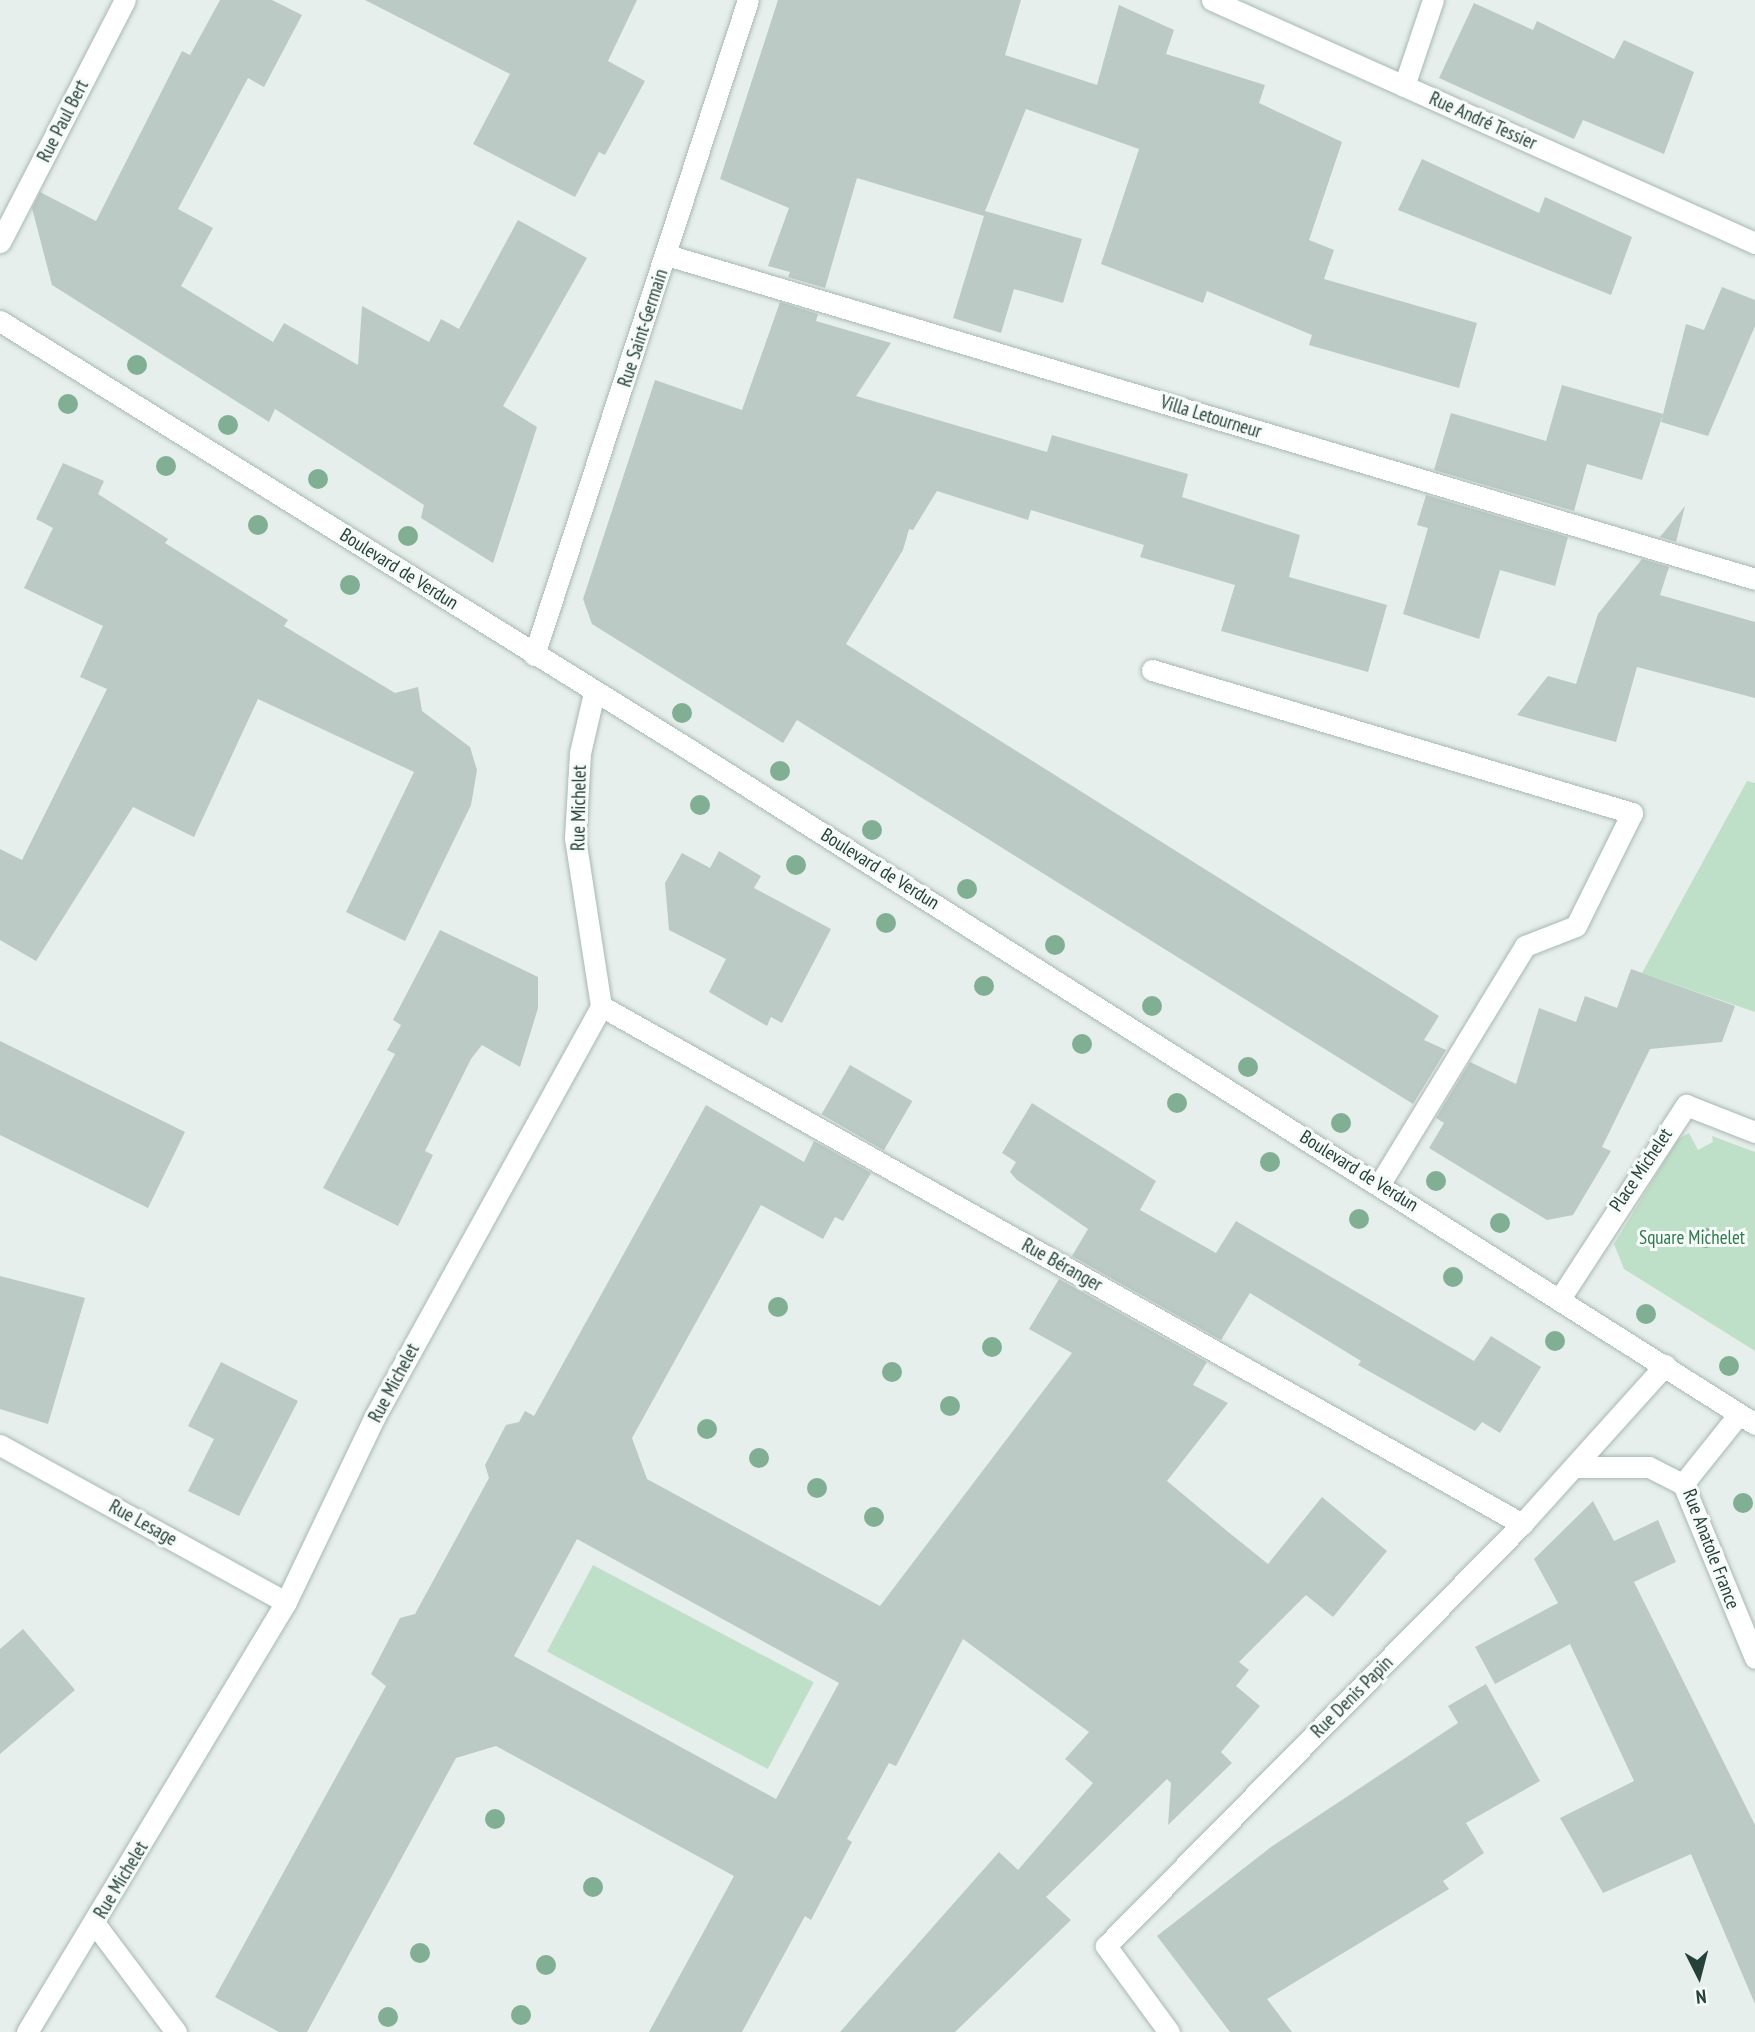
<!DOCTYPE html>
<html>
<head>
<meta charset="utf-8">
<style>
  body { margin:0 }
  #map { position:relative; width:1755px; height:2032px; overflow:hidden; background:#e6efeb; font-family:"PT Sans Narrow",sans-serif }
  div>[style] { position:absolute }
  .green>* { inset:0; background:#bfe0c8; transform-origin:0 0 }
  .building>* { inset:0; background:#bbcac4; transform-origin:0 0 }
  .roads { filter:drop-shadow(0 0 2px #a8b8b2) drop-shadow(0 0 2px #a8b8b2) }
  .lane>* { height:21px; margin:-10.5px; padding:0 10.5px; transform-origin:10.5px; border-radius:10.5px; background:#fff }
  .street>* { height:21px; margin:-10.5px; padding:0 10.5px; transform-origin:10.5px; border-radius:10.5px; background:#fff }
  .secondary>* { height:21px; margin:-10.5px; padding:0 10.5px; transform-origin:10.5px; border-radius:10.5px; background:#fff }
  .trees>* { width:20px; height:20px; margin:-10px; border-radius:50%; background:#80af93 }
  span { translate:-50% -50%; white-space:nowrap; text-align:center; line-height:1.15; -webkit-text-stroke:6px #f7fbf9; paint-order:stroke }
  .street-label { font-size:19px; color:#24423a }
  .park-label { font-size:19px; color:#2d7a4b }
  .north { position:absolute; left:1664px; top:1941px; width:70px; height:70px; -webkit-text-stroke:5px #f7fbf9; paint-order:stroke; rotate:174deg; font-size:19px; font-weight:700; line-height:28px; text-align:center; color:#24423a }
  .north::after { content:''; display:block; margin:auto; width:24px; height:32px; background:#24423a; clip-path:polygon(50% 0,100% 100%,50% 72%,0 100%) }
</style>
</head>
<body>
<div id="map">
  <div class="green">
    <div style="clip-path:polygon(1747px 781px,1755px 783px,1755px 1012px,1642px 973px)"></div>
    <div style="clip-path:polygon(1689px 1133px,1698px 1150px,1713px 1142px,1712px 1136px,1755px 1152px,1755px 1351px,1624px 1269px,1614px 1244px,1678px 1139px)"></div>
    <div style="left:593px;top:1565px;width:250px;height:98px;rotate:28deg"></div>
  </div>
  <div class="building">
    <div style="clip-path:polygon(220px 0,272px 0,302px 15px,264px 87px,248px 78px,178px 209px,213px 228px,181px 286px,273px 342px,284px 323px,358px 365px,362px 306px,429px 342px,441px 319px,459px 329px,518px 220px,587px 258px,503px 406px,537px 427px,493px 563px,421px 518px,424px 505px,275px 409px,269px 422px,52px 285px,32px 208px,40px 192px,96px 221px,182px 51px,190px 55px)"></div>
    <div style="clip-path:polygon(365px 0,637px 0,608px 61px,645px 81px,605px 155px,599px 152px,575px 197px,473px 144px,510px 74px)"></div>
    <div style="clip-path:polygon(778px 0,1021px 0,1005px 55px,1097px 85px,1119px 5px,1174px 30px,1166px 54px,1265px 85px,1259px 103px,1342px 142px,1309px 240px,1334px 250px,1324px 279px,1477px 323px,1459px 388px,1309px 345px,1312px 335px,1207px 291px,1203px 303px,1101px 264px,1139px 149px,1026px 109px,985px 211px,1082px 239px,1063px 303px,1014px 289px,1001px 333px,953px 318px,984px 216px,857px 178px,825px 288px,788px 277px,790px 272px,768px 266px,789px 208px,720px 179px)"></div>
    <div style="clip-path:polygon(1474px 3px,1533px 30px,1537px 21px,1614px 59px,1624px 40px,1694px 72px,1664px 154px,1583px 120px,1574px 139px,1439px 78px)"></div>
    <div style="clip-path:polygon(1422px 159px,1539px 213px,1545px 197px,1632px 237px,1611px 295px,1398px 210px)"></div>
    <div style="clip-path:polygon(1722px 287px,1755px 300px,1755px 326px,1708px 436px,1661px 422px,1686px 324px,1704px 330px)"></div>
    <div style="clip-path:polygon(780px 302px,818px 314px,816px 321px,891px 343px,856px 396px,1047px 452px,1052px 435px,1188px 474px,1182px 497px,1300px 535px,1289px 577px,1387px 605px,1368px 672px,1221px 631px,1235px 585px,1140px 557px,1144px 545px,1031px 510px,1028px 520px,937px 491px,913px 530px,909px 529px,903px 550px,846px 644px,1439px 1016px,1424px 1040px,1446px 1050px,1413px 1104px,797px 720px,783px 743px,592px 624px,583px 599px,655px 380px,742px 410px)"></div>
    <div style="clip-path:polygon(1562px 385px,1663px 414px,1642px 480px,1587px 464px,1574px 511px,1434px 470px,1451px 413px,1546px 441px)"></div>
    <div style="clip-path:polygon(63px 463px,104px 481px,98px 494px,168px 539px,165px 543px,288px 620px,284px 626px,395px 693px,418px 687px,422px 711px,470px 747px,477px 770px,471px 805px,405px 941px,346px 912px,414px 772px,258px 699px,194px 837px,133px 807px,36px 961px,0 940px,0 849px,22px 860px,107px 689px,80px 677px,103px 626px,24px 588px,53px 528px,36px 519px)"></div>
    <div style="clip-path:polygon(1426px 495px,1568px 537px,1555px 586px,1500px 570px,1479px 639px,1403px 614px,1428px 528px,1417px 525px)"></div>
    <div style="clip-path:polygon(1685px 506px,1676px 542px,1660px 537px)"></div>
    <div style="clip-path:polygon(1642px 559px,1669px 567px,1660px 595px,1755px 622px,1755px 698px,1637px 667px,1616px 742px,1517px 715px,1548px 676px,1576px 684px,1598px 614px)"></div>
    <div style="clip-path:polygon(719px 851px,761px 876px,754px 888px,831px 929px,782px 1023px,771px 1017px,767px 1026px,709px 992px,726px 959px,669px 930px,665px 883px,682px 853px,710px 868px)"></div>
    <div style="clip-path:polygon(440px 930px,538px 977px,538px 1008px,520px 1067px,482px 1045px,471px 1059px,425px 1151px,433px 1155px,398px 1226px,323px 1188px,395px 1054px,387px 1050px,401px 1025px,393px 1020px)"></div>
    <div style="clip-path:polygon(1631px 969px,1735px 1006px,1722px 1042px,1650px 1049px,1602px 1147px,1611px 1151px,1573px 1215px,1547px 1220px,1429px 1148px,1444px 1123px,1436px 1118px,1470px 1062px,1516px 1084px,1539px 1008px,1576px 1022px,1585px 996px,1617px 1008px)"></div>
    <div style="clip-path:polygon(0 1041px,185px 1132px,148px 1208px,0 1135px)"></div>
    <div style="left:850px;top:1065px;width:72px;height:57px;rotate:30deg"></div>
    <div style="clip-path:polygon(1032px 1103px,1156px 1181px,1140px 1210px,1216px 1253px,1236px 1221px,1474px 1361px,1491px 1336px,1541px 1367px,1500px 1433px,1482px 1422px,1475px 1431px,1358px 1365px,1361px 1361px,1250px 1293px,1221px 1340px,1072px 1256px,1088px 1229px,1017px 1180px,1010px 1172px,1016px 1162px,1002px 1153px)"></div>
    <div style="clip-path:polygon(evenodd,706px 1105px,804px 1162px,814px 1141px,871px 1173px,843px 1221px,835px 1217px,823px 1239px,761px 1205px,632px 1438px,647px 1479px,880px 1606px,1072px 1353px,1029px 1329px,1059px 1279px,1207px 1362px,1193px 1385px,1228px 1403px,1167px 1481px,1227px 1531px,1268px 1564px,1322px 1497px,1387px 1551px,1333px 1617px,1306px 1595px,1239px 1662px,1249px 1670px,1236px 1686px,1260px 1706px,1221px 1752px,1232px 1763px,1168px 1825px,1171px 1783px,1167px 1779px,1046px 1897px,1071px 1920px,955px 2032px,840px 2032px,999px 1852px,1018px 1870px,1093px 1783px,1065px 1759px,1089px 1732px,963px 1639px,896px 1766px,889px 1763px,847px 1839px,852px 1842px,811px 1920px,805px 1916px,742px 2032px,649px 2032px,734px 1876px,496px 1746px,456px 1758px,307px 2032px,279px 2032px,215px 1997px,386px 1686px,371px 1674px,400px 1618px,415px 1614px,489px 1478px,485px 1465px,506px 1425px,519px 1422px,525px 1411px,534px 1416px,706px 1105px,577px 1539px,839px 1683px,776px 1799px,514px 1656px,577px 1539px)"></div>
    <div style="clip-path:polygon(0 1276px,85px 1298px,48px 1424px,0 1409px)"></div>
    <div style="clip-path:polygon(221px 1362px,298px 1401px,239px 1516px,188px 1491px,214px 1439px,188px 1426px)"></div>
    <div style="clip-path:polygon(1593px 1501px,1614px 1541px,1658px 1520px,1676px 1562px,1634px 1582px,1755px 1825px,1755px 2004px,1691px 1854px,1603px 1893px,1560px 1818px,1634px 1781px,1570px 1644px,1495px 1684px,1475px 1647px,1558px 1603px,1534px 1559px)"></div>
    <div style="clip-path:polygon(23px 1629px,75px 1690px,0 1754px,0 1649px)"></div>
    <div style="clip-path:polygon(1486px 1684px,1540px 1781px,1466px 1823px,1484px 1853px,1443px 1881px,1449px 1889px,1267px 1999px,1292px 2032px,1230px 2032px,1157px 1936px,1271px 1847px,1458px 1723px,1448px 1706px)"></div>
  </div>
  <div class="roads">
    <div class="lane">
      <div style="left:1152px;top:670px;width:501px;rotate:16.59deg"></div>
      <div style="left:1632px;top:813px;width:126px;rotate:116.4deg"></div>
      <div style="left:1576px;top:926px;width:55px;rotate:158.6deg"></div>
      <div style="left:1525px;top:946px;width:279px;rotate:121.4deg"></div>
    </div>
    <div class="street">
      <div style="left:1212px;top:0;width:595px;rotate:24.11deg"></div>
      <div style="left:1404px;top:86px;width:91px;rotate:-71.4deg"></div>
      <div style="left:0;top:242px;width:272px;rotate:-62.7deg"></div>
      <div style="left:667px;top:255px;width:1135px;rotate:16.58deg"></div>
      <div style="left:534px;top:655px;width:689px;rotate:-71.91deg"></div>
      <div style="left:601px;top:1006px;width:1057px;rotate:29.35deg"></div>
      <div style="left:1559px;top:1300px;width:233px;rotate:-56.9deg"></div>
      <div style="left:1686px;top:1105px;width:74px;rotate:21.4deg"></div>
      <div style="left:1739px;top:1414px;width:90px;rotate:128.7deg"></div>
      <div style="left:1683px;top:1484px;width:188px;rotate:67.5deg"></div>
      <div style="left:0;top:1445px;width:326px;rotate:28.8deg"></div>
      <div style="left:1574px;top:1467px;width:75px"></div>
      <div style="left:1649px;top:1467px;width:38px;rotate:27deg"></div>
      <div style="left:95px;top:1924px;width:135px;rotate:53.1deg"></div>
      <div style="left:27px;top:2032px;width:502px;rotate:-58.94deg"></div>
      <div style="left:286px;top:1602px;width:204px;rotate:-64.4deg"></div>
      <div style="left:374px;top:1418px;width:470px;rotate:-61.1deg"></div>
      <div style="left:601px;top:1006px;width:170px;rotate:-98.8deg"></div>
      <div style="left:575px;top:838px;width:85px;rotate:-86.6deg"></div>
      <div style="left:580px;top:753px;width:62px;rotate:-76.9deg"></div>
      <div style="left:1169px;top:2032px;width:107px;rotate:-126.2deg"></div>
      <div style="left:1106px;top:1946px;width:593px;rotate:-45.41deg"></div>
      <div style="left:1522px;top:1524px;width:214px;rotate:-48deg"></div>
    </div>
    <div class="secondary">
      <div style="left:0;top:321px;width:809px;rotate:31.86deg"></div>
      <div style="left:687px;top:748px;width:1264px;rotate:32.33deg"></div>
    </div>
  </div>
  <div class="trees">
    <div style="left:137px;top:365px"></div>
    <div style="left:68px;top:404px"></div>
    <div style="left:228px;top:425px"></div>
    <div style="left:166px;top:466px"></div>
    <div style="left:318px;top:479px"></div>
    <div style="left:258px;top:525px"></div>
    <div style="left:408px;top:536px"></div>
    <div style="left:350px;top:585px"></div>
    <div style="left:682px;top:713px"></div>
    <div style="left:780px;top:771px"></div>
    <div style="left:700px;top:805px"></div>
    <div style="left:872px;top:830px"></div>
    <div style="left:796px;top:865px"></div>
    <div style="left:967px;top:889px"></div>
    <div style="left:886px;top:923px"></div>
    <div style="left:1055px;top:945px"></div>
    <div style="left:984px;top:986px"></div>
    <div style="left:1152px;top:1006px"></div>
    <div style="left:1082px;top:1044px"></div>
    <div style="left:1248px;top:1067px"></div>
    <div style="left:1177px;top:1103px"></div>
    <div style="left:1341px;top:1123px"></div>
    <div style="left:1270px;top:1162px"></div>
    <div style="left:1436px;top:1181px"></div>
    <div style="left:1359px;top:1219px"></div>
    <div style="left:1500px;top:1223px"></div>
    <div style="left:1706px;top:1238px"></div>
    <div style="left:1453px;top:1277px"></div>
    <div style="left:778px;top:1307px"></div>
    <div style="left:1646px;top:1314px"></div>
    <div style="left:1555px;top:1341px"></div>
    <div style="left:992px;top:1347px"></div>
    <div style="left:1729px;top:1366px"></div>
    <div style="left:892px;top:1372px"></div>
    <div style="left:950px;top:1406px"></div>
    <div style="left:707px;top:1429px"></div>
    <div style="left:759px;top:1458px"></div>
    <div style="left:817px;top:1488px"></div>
    <div style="left:1743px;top:1503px"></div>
    <div style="left:874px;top:1517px"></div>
    <div style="left:495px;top:1819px"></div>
    <div style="left:593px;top:1887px"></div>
    <div style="left:420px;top:1953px"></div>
    <div style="left:546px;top:1965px"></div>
    <div style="left:521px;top:2015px"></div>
    <div style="left:388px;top:2017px"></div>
  </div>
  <div class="street-label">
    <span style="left:63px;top:121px;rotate:-63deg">Rue Paul Bert</span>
    <span style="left:1483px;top:121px;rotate:24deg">Rue André Tessier</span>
    <span style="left:643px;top:328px;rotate:-72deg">Rue Saint-Germain</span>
    <span style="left:1211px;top:417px;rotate:17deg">Villa Letourneur</span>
    <span style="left:399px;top:569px;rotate:32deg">Boulevard de Verdun</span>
    <span style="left:579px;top:808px;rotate:-89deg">Rue Michelet</span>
    <span style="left:880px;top:869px;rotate:32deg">Boulevard de Verdun</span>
    <span style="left:1641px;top:1170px;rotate:-56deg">Place Michelet</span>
    <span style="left:1359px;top:1171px;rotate:32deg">Boulevard de Verdun</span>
    <span style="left:1062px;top:1265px;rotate:29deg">Rue Béranger</span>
    <span style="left:394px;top:1383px;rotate:-62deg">Rue Michelet</span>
    <span style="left:143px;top:1523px;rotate:29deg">Rue Lesage</span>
    <span style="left:1711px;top:1549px;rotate:69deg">Rue Anatole France</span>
    <span style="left:1352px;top:1697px;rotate:-45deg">Rue Denis Papin</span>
    <span style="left:121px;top:1880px;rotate:-59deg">Rue Michelet</span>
  </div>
  <div class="park-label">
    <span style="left:1692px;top:1238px">Square Michelet</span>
  </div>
  <div class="north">N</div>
</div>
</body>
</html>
